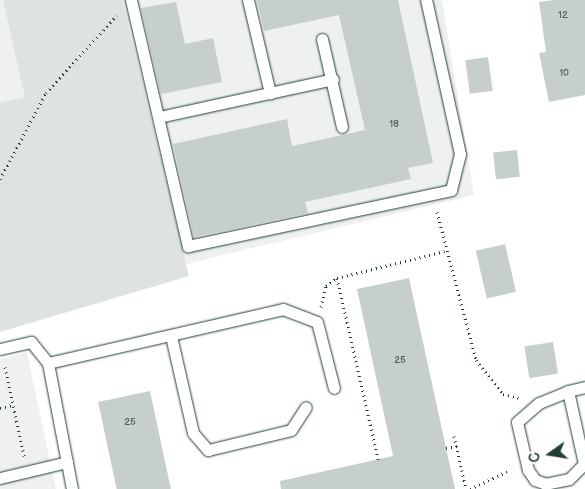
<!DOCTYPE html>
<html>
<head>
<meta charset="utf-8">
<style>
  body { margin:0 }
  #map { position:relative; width:585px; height:489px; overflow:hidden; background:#fff; font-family:"Balsamiq Sans",sans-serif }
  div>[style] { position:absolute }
  .built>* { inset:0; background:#eef1f0 }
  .green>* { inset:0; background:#dee3e2 }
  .building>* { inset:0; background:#c7cfcc; transform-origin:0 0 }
  .path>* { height:3px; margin-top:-1.5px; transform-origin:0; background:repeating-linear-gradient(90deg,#1f3d34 0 1px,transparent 0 5px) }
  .roads { filter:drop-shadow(0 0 1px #1f3d34) drop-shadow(0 0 1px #1f3d34) }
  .lane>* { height:11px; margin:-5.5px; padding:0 5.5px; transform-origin:5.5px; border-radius:5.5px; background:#fff }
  span { translate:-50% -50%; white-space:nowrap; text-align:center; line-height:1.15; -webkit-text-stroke:4px #fff; paint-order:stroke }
  .number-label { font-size:10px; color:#49625a }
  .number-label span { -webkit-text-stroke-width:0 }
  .north { position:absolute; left:525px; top:429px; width:50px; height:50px; -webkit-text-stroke:4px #fff; paint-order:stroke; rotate:257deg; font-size:14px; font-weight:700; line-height:20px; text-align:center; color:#1f3d34 }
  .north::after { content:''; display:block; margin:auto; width:18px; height:22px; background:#1f3d34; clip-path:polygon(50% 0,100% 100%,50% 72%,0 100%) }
</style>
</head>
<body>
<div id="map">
  <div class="built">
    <div style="clip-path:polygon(0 0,442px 0,474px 195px,194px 262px,0 315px)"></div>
    <div style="clip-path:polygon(27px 353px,56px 489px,0 489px,0 359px)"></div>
  </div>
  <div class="green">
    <div style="clip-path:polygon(3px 0,122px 0,189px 276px,0 332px,0 103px,25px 97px)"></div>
  </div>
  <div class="building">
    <div style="clip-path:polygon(257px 0,398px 0,433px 163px,408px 168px,411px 179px,305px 202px,308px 213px,194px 237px,173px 144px,287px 119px,292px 146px,365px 130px,339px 15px,264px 31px)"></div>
    <div style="clip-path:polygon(554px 0,585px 0,585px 95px,549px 102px,539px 53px,546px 52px,539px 2px)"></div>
    <div style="clip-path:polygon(176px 2px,185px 44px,213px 38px,222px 82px,161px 94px,141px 8px)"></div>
    <div style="left:488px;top:57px;width:34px;height:23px;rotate:82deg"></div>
    <div style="left:517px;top:150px;width:27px;height:24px;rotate:84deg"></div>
    <div style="left:505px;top:244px;width:49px;height:30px;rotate:77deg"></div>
    <div style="clip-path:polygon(409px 278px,455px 489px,281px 489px,280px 481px,393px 456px,357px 289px)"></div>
    <div style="left:553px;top:342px;width:32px;height:29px;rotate:81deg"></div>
    <div style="left:150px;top:391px;width:100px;height:53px;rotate:78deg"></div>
  </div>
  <div class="path">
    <div style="left:0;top:179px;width:98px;rotate:-61.9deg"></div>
    <div style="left:46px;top:93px;width:105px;rotate:-47.7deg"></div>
    <div style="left:437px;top:212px;width:153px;rotate:75.2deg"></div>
    <div style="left:476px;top:360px;width:43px;rotate:51.5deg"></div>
    <div style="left:503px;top:394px;width:16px;rotate:14deg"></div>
    <div style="left:337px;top:278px;width:186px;rotate:77.2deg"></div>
    <div style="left:321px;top:307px;width:22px;rotate:-77deg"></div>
    <div style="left:326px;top:286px;width:14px;rotate:-36deg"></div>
    <div style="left:337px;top:278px;width:111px;rotate:-14deg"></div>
    <div style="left:5px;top:367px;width:91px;rotate:77.9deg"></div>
    <div style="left:0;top:408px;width:13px;rotate:-13deg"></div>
    <div style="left:454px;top:436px;width:54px;rotate:77.2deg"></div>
    <div style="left:446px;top:448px;width:11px;rotate:-10deg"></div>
    <div style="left:470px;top:489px;width:44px;rotate:-25.4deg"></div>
  </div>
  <div class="roads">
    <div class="lane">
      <div style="left:131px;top:0;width:253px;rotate:77deg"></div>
      <div style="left:188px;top:246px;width:269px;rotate:-12deg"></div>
      <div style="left:451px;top:190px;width:37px;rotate:-76deg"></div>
      <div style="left:460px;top:154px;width:158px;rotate:-102.4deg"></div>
      <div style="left:248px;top:0;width:96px;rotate:76.7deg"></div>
      <div style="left:322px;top:39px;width:90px;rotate:77.2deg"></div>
      <div style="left:159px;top:117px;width:178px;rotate:-12.3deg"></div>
      <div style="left:171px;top:336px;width:99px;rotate:77.2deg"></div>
      <div style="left:193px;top:433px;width:23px;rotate:49deg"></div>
      <div style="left:208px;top:450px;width:85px;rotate:-13.5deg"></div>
      <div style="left:291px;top:430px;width:27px;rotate:-57deg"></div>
      <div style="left:0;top:349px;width:32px;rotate:-13deg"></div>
      <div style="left:31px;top:342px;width:27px;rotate:51deg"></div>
      <div style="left:568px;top:391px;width:75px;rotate:77.6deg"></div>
      <div style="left:584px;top:464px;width:21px;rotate:135deg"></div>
      <div style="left:569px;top:479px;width:24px;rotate:168deg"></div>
      <div style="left:546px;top:484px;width:12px;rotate:-160deg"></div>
      <div style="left:535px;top:480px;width:12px;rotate:-125deg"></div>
      <div style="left:528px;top:470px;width:49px;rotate:-102.9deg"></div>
      <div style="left:517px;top:422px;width:29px;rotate:-41deg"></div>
      <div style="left:539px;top:403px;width:31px;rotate:-22deg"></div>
      <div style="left:568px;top:391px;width:17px;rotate:-13deg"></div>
      <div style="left:0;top:478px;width:69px;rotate:-13.4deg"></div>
      <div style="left:72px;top:489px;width:128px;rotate:-100.8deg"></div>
      <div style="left:48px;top:363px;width:241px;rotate:-12.9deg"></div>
      <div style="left:283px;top:309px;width:36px;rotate:21deg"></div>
      <div style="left:317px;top:322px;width:68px;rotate:75.6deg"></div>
    </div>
  </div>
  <div class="number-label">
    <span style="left:563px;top:16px">12</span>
    <span style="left:564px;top:74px">10</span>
    <span style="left:394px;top:125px">18</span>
    <span style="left:400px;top:361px">25</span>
    <span style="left:130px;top:423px">25</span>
  </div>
  <div class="north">С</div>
</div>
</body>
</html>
